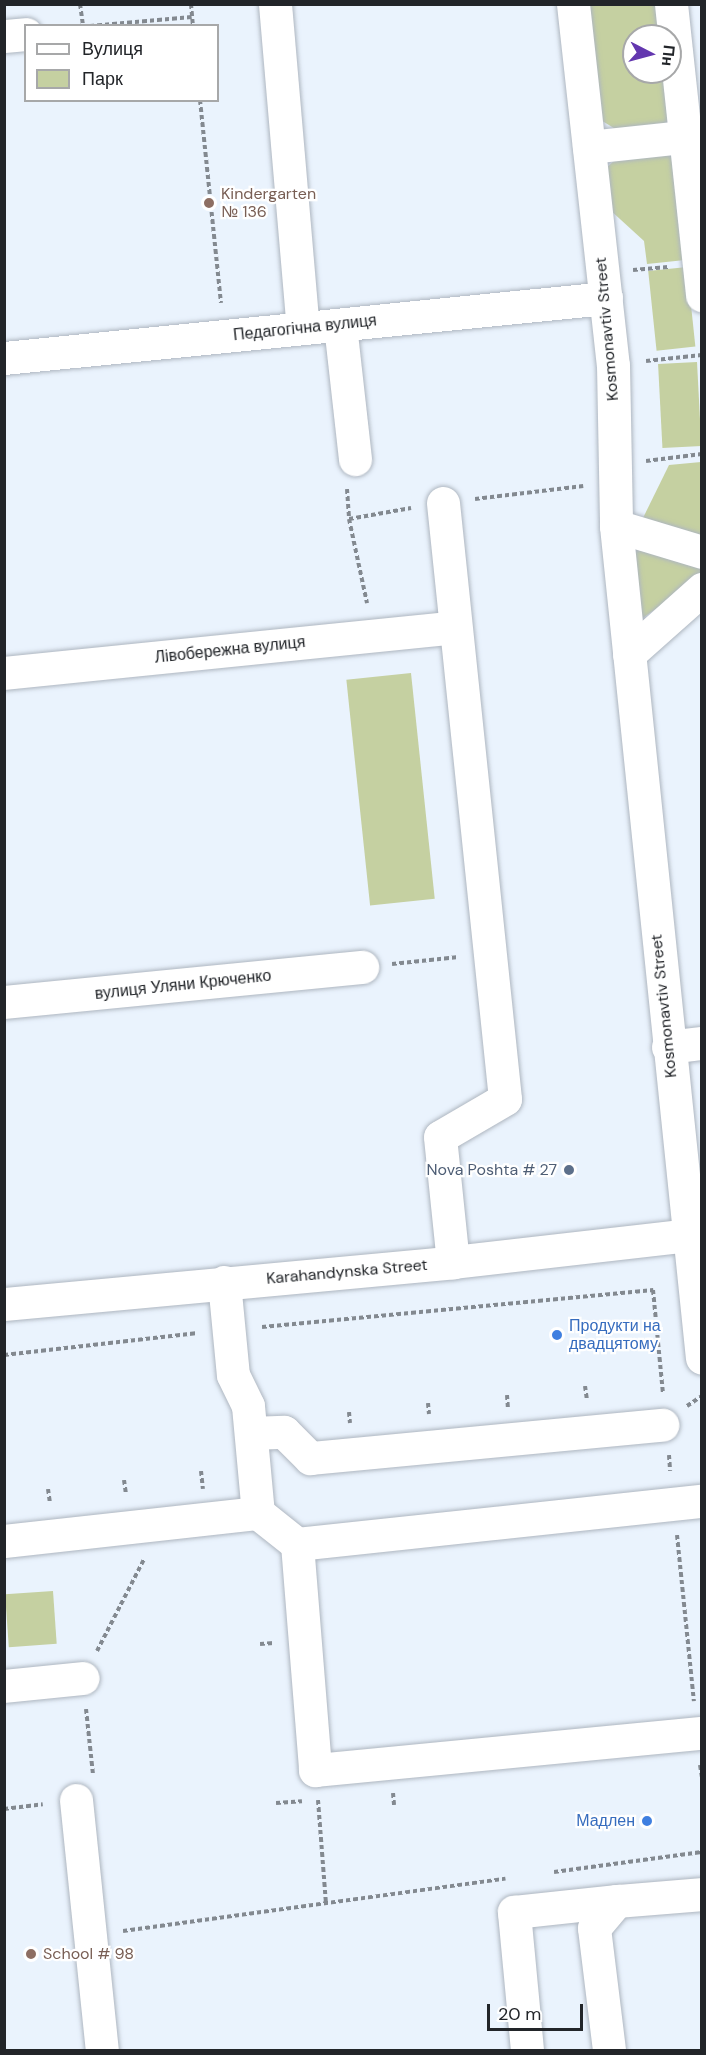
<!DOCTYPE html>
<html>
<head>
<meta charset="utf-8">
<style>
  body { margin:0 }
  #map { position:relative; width:706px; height:2055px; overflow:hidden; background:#eaf3fd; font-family:"DM Sans",sans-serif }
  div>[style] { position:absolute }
  .green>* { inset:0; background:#c5d0a1; transform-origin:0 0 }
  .path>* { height:4px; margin-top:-2px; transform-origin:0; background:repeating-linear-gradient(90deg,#838990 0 4.5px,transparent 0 7.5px) }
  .roads { filter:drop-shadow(0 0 2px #aeb6c0) drop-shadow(0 0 2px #aeb6c0) }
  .minor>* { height:33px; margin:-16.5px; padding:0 16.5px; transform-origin:16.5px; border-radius:16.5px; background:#fff }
  .dots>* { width:16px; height:16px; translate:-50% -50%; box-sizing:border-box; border:3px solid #fff; border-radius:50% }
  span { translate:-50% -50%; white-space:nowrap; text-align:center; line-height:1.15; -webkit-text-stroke:4.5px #fff; paint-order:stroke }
  .education-label { font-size:16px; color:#785e54 }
  .left { translate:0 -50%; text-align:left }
  .street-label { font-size:16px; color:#222529 }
  .service-label { font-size:16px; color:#4e5e75 }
  .right { translate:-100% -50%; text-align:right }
  .shop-label { font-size:16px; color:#366cbe }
  .frame { position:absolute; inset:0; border:6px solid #222529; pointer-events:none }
  .legend { position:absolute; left:24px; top:24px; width:195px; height:78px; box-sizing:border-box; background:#fff; border:2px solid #a7a8a9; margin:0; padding:8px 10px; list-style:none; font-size:18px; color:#222529 }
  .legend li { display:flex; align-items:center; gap:12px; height:30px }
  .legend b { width:30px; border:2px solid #a7a8a9 }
  .north { position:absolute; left:622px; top:24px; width:60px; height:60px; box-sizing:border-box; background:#fff; border:2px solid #a7a8a9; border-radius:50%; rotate:96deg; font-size:16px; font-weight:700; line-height:24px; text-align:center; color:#222529 }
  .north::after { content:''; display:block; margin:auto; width:21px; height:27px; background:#6337af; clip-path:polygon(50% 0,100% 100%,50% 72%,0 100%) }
  .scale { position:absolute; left:487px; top:2004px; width:96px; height:27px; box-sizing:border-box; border:3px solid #222529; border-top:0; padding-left:8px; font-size:18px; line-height:21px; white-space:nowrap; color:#222529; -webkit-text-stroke:4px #fff; paint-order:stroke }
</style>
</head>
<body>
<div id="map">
  <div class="green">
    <div style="clip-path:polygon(587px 5px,658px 5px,662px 36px,634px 36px,634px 72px,666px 72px,672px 126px,622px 133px,599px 119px)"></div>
    <div style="clip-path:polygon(673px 145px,685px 260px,647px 264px,644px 241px,609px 209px,604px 170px,627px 149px)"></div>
    <div style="left:687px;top:267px;width:80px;height:39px;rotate:84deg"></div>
    <div style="left:697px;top:362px;width:84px;height:39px;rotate:87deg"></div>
    <div style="clip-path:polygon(701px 462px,701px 539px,641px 522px,669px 465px)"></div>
    <div style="clip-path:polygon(634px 541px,701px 559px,701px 577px,640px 620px)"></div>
    <div style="left:411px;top:673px;width:227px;height:65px;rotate:84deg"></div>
    <div style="left:53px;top:1591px;width:53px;height:48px;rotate:86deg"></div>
  </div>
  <div class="path">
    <div style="left:80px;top:4px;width:22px;rotate:82deg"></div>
    <div style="left:191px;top:4px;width:22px;rotate:85deg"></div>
    <div style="left:90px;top:26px;width:102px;rotate:-5deg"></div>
    <div style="left:200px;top:100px;width:204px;rotate:84.1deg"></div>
    <div style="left:633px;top:270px;width:35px;rotate:-5deg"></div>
    <div style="left:646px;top:361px;width:56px;rotate:-6.1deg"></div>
    <div style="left:646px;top:461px;width:56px;rotate:-7.1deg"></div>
    <div style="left:347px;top:489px;width:30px;rotate:86deg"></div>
    <div style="left:349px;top:519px;width:63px;rotate:-10.1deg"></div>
    <div style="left:475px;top:499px;width:109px;rotate:-6.9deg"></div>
    <div style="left:349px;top:519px;width:86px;rotate:77.9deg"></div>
    <div style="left:392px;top:964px;width:67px;rotate:-6deg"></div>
    <div style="left:262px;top:1327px;width:393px;rotate:-5.4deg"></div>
    <div style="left:653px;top:1290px;width:104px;rotate:84.5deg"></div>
    <div style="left:4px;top:1355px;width:195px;rotate:-6.5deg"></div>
    <div style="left:585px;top:1386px;width:14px;rotate:82deg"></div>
    <div style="left:507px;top:1395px;width:14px;rotate:86deg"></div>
    <div style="left:428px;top:1403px;width:11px;rotate:85deg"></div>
    <div style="left:687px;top:1406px;width:18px;rotate:-34deg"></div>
    <div style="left:349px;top:1412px;width:11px;rotate:85deg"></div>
    <div style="left:669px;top:1455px;width:16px;rotate:86deg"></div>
    <div style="left:201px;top:1471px;width:18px;rotate:84deg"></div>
    <div style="left:124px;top:1480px;width:14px;rotate:82deg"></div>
    <div style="left:48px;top:1489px;width:14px;rotate:82deg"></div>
    <div style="left:677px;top:1535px;width:167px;rotate:84.2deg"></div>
    <div style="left:260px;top:1644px;width:14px;rotate:-4deg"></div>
    <div style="left:97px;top:1651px;width:103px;rotate:-62.9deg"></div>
    <div style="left:86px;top:1709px;width:65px;rotate:83.9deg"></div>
    <div style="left:700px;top:1765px;width:13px;rotate:81deg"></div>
    <div style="left:393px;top:1793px;width:12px;rotate:85deg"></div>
    <div style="left:318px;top:1800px;width:103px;rotate:85.6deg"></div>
    <div style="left:276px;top:1803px;width:26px;rotate:-4deg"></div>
    <div style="left:4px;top:1809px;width:39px;rotate:-7deg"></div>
    <div style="left:554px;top:1872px;width:149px;rotate:-7.7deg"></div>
    <div style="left:123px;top:1931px;width:386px;rotate:-7.8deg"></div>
  </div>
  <div class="roads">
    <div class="minor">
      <div style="left:275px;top:4px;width:325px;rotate:85.1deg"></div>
      <div style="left:573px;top:4px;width:363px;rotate:83.7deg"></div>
      <div style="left:613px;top:365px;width:161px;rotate:88.9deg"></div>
      <div style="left:616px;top:526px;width:836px;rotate:84.1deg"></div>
      <div style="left:671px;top:4px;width:293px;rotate:83.9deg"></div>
      <div style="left:4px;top:36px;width:22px;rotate:-5deg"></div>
      <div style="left:589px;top:147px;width:114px;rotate:-6.1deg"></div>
      <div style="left:340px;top:325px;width:135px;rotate:83.6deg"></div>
      <div style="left:4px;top:358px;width:605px;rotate:-5.69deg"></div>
      <div style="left:443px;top:503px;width:599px;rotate:84.06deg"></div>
      <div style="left:505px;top:1099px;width:75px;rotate:149.7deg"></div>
      <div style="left:440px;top:1137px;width:126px;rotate:84.1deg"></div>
      <div style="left:616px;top:526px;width:90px;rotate:16.8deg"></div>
      <div style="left:629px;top:654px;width:98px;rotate:-41.7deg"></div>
      <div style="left:4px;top:673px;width:453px;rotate:-5.8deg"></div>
      <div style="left:4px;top:1002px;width:360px;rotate:-5.6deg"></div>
      <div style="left:668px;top:1047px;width:34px;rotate:-7deg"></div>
      <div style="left:224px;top:1282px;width:93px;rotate:84.5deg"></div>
      <div style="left:233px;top:1375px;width:34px;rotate:64deg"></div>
      <div style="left:248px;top:1406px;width:107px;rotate:84.7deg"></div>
      <div style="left:258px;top:1513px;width:50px;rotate:38.5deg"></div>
      <div style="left:297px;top:1544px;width:227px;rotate:85.4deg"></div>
      <div style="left:315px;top:1770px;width:389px;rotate:-5.5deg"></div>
      <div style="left:4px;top:1304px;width:451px;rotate:-5.3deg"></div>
      <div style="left:453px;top:1262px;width:238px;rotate:-6.5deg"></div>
      <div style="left:251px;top:1433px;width:33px;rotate:-2deg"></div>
      <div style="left:284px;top:1432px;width:37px;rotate:45deg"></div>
      <div style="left:310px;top:1458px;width:354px;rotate:-5.4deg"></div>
      <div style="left:4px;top:1541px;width:256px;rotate:-6.3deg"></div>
      <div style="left:297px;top:1544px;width:407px;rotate:-6.1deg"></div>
      <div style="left:4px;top:1686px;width:79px;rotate:-5.8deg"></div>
      <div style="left:76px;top:1800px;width:251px;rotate:84.1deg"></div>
      <div style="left:527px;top:2050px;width:139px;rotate:-95.4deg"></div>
      <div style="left:514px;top:1912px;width:104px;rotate:-6.1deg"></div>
      <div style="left:609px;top:2050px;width:123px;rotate:-97deg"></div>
      <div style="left:594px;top:1928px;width:35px;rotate:-50deg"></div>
      <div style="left:617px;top:1901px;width:85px;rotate:-4.7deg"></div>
    </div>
  </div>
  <div class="dots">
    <div style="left:209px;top:203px;background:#8d6e63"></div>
    <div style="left:569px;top:1170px;background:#5c6f8a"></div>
    <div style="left:557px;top:1335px;background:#3f7fe0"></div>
    <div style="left:647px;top:1821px;background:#3f7fe0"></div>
    <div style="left:31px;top:1954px;background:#8d6e63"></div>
  </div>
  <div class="education-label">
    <span class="left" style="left:221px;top:203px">Kindergarten<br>№ 136</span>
    <span class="left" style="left:43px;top:1954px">School # 98</span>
  </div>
  <div class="street-label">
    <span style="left:305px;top:328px;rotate:-6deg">Педагогічна вулиця</span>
    <span style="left:607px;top:329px;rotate:-95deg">Kosmonavtiv Street</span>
    <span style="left:230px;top:650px;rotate:-6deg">Лівобережна вулиця</span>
    <span style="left:183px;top:985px;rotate:-6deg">вулиця Уляни Крюченко</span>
    <span style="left:664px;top:1006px;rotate:-96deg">Kosmonavtiv Street</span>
    <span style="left:347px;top:1272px;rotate:-5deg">Karahandynska Street</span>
  </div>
  <div class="service-label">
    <span class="right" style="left:557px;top:1170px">Nova Poshta # 27</span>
  </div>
  <div class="shop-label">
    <span class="left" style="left:569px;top:1335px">Продукти на<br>двадцятому</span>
    <span class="right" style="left:635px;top:1821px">Мадлен</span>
  </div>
  <div class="frame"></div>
  <ul class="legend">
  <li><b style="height:8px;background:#fff"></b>Вулиця</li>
  <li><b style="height:16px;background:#c5d0a1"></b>Парк</li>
  </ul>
  <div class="north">Пн</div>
  <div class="scale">20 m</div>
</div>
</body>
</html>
